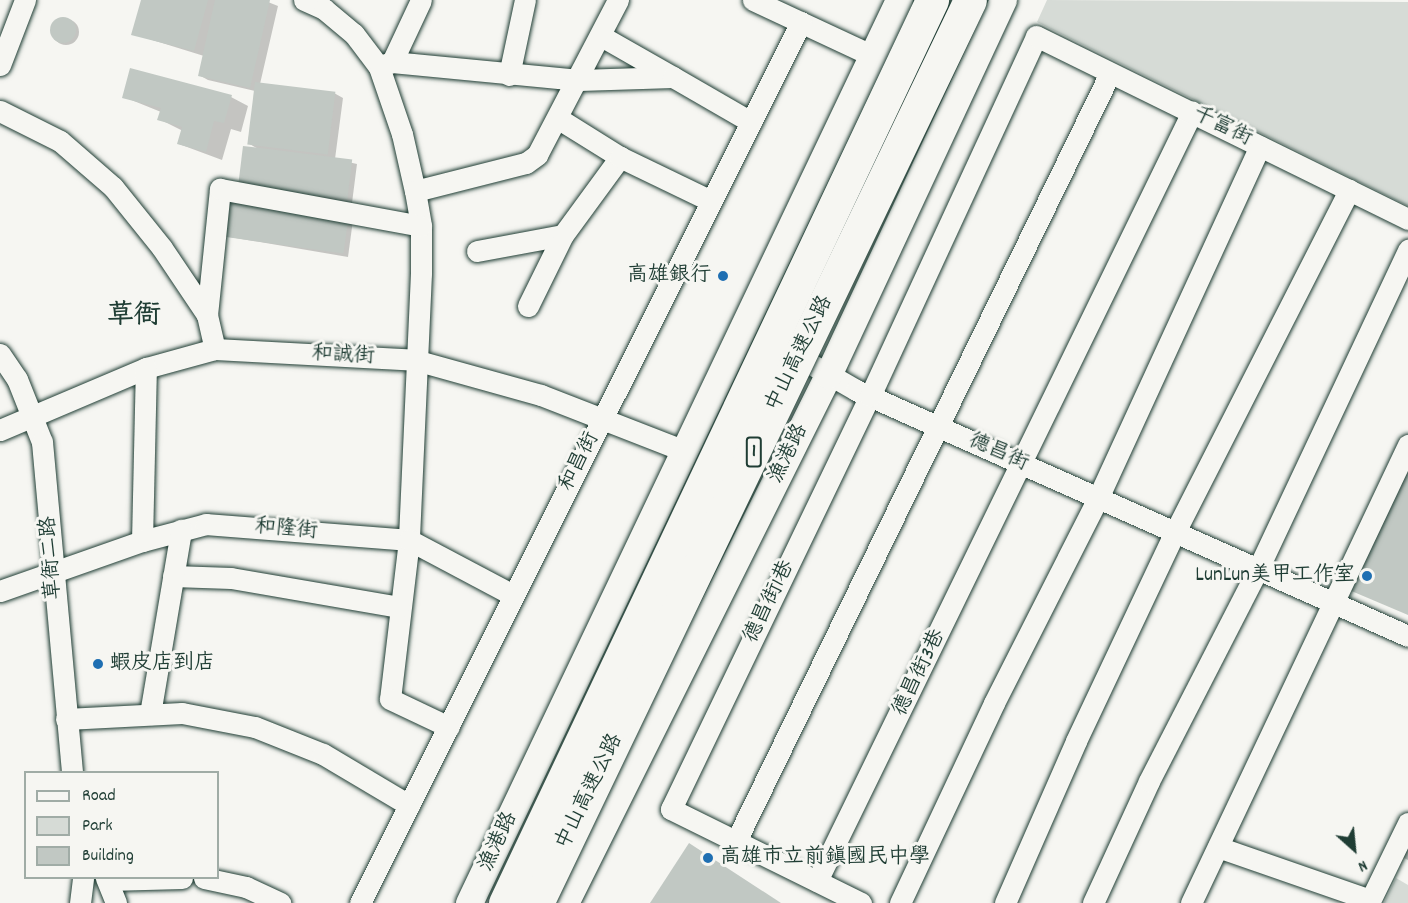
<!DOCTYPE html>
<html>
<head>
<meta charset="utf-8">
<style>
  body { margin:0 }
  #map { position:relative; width:1408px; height:903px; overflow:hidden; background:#f6f6f2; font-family:Dekko,"LXGW WenKai TC",sans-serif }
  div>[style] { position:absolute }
  .green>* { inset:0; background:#d6dbd6 }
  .shadow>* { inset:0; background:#0003 }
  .round { border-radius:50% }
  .building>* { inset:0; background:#c1c8c3; transform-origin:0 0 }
  .roads { filter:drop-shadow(0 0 2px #1f3d34) drop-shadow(0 0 2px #1f3d34) }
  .minor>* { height:21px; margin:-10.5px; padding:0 10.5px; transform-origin:10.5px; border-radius:10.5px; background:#f6f6f2 }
  .tertiary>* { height:27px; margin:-13.5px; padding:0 13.5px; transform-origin:13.5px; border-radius:13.5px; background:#f6f6f2 }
  .bridges { filter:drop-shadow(0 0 2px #1f3d34) drop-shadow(0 0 2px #1f3d34) }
  .motorway-bridge>* { height:33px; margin:-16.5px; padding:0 16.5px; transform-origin:16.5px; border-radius:16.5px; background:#f6f6f2 }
  .dots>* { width:16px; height:16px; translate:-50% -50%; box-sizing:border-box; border:3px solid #f6f6f2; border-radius:50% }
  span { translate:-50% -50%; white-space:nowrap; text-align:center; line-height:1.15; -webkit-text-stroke:6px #f6f6f2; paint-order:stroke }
  .shield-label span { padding:2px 4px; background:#f6f6f2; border:2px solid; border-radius:4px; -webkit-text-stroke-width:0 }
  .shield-label { font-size:20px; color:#1f3d34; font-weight:700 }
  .street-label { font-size:21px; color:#1f3d34 }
  .poi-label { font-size:21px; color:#1f3d34 }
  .right { translate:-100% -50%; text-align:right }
  .left { translate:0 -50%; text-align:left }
  .district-label { font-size:27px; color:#1f3d34; font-weight:700 }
  .legend { position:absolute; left:24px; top:771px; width:195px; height:108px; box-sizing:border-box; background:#f6f6f2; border:2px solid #a0aca6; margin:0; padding:8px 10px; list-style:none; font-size:18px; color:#1f3d34 }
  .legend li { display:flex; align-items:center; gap:12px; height:30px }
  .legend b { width:30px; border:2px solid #a0aca6 }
  .north { position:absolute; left:1324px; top:819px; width:60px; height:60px; -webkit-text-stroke:4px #f6f6f2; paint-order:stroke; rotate:153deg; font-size:16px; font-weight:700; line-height:24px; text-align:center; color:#1f3d34 }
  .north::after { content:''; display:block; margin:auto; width:21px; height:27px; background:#1f3d34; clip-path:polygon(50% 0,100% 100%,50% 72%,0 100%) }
</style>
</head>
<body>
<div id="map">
  <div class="green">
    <div style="clip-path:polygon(1047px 0,1408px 2px,1408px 206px,1037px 22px)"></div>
    <div style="clip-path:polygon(1396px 878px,1408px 885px,1408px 903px,1384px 903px)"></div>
  </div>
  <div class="shadow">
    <div style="clip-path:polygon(142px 0,263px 0,278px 6px,260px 84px,334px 93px,343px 98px,335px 159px,357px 164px,352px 203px,244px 189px,260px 150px,248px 143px,255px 91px,208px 80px,199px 75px,204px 56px,133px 34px)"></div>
    <div class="round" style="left:53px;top:19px;width:26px;height:26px"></div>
    <div style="clip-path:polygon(124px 97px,231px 97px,248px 106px,241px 132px,231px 129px,222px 160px,179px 144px,183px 131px,159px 119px,161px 112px)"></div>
    <div style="clip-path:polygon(353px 220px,348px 257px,224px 236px)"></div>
    <div style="clip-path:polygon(1408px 841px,1408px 860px,1400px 856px)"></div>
  </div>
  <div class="building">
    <div style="clip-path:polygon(141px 0,208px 0,194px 51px,131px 35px)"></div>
    <div style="clip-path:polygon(215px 0,270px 0,250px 88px,198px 76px)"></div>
    <div class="round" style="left:50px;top:17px;width:26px;height:26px"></div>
    <div style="clip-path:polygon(130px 68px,232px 95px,224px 123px,214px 121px,206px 152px,177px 144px,182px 127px,157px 120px,161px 108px,122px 98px)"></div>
    <div style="left:255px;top:82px;width:81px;height:63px;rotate:7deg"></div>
    <div style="left:243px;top:146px;width:110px;height:40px;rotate:7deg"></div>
    <div style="left:228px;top:198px;width:122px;height:39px;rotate:8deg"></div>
    <div style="clip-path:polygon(1408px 455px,1408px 615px,1342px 587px)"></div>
    <div style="clip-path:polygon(689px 843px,781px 903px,650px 903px)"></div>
  </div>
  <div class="roads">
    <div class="minor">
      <div style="left:304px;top:0;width:22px;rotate:24deg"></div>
      <div style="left:324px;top:9px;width:39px;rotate:40deg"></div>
      <div style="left:354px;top:34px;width:41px;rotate:52.9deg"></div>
      <div style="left:379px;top:67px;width:71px;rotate:71.1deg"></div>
      <div style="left:402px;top:134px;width:58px;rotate:77.2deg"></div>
      <div style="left:415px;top:191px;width:36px;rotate:80deg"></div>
      <div style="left:421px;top:226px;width:47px;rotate:90deg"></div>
      <div style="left:421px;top:273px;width:267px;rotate:92.6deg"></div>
      <div style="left:409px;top:540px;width:160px;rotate:96.8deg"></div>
      <div style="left:390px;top:699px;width:65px;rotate:25.4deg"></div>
      <div style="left:753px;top:0;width:130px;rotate:25deg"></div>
      <div style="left:601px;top:36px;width:83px;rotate:29.7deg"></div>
      <div style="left:392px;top:62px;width:188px;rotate:5.5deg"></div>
      <div style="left:579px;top:80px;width:94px;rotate:-1.8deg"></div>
      <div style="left:673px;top:77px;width:90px;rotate:30deg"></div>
      <div style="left:0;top:65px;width:70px;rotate:-69deg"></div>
      <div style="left:380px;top:66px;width:13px;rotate:-18deg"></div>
      <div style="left:392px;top:62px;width:68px;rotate:-64.9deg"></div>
      <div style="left:509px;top:75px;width:77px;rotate:-78deg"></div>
      <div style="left:0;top:111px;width:67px;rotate:26.6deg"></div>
      <div style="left:60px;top:141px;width:70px;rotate:41deg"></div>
      <div style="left:113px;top:187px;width:78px;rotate:51.2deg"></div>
      <div style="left:162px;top:248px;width:81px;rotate:56.1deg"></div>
      <div style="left:207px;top:315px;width:35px;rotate:77deg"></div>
      <div style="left:559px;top:119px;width:72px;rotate:31.9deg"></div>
      <div style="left:415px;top:191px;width:114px;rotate:-14.2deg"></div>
      <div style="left:526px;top:163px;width:14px;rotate:-36deg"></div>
      <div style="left:537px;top:155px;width:175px;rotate:-62.4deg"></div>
      <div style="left:477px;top:251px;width:87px;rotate:-10.5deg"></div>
      <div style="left:528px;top:306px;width:79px;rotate:-63.8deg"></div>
      <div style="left:563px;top:235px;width:97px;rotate:-53.8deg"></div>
      <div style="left:620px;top:157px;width:101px;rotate:25.8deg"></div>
      <div style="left:207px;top:315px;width:127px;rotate:-84.1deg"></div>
      <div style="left:220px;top:189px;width:204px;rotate:10.4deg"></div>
      <div style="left:790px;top:352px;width:76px;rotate:29.9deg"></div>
      <div style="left:856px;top:390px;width:604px;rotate:24.02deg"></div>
      <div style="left:0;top:354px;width:30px;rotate:56deg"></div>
      <div style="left:17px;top:379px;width:68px;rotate:68.4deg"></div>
      <div style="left:42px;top:442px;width:331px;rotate:84.8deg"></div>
      <div style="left:0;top:430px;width:159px;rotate:-23deg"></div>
      <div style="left:146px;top:368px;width:72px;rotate:-15.4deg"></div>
      <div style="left:215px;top:349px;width:200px;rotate:3.1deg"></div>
      <div style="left:415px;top:360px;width:131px;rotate:15.5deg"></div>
      <div style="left:541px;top:395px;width:155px;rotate:21.3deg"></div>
      <div style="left:142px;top:541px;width:173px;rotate:-88.7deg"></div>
      <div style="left:173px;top:576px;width:58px;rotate:2deg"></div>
      <div style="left:231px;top:578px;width:170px;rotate:9.8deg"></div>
      <div style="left:0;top:591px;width:151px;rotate:-19.4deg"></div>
      <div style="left:142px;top:541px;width:66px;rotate:-14.9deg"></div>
      <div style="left:206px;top:524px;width:204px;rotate:4.5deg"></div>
      <div style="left:409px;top:540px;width:118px;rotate:27.9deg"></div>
      <div style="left:150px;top:714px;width:187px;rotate:-80.4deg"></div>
      <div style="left:66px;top:719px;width:116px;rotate:-3deg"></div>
      <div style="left:182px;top:713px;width:74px;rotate:10.9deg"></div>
      <div style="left:255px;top:727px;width:73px;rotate:21.7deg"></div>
      <div style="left:323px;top:754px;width:100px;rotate:30.7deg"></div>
      <div style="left:736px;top:841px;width:854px;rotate:-64.03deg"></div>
      <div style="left:1218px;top:847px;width:161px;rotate:19.2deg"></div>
      <div style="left:106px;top:878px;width:27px;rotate:68deg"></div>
      <div style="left:204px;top:878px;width:43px;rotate:12.1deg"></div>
      <div style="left:246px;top:887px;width:38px;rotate:25deg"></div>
      <div style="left:108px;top:880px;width:74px;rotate:-1.5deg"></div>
      <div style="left:817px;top:881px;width:856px;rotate:-64deg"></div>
      <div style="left:80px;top:903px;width:25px;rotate:-83deg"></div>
      <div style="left:360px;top:903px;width:985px;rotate:-63.41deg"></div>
      <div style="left:861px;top:903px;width:212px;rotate:-153.7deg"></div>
      <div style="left:671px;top:809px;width:458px;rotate:-64.3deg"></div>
      <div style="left:870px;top:396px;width:396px;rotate:-65.2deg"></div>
      <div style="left:1036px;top:36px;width:415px;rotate:26.2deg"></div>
      <div style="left:900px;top:903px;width:221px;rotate:-64.8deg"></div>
      <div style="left:994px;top:703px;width:230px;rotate:-63.1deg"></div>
      <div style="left:1098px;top:498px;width:387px;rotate:-65.3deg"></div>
      <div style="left:1005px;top:903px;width:177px;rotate:-66.3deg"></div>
      <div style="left:1076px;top:741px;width:231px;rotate:-64.7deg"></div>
      <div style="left:1175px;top:532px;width:384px;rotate:-63deg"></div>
      <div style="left:1093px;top:903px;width:134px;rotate:-65.3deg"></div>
      <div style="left:1149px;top:781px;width:238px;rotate:-62.8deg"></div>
      <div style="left:1258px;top:569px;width:353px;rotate:-64.8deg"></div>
      <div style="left:1191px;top:903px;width:507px;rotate:-64.65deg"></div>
      <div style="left:1369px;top:903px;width:89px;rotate:-64deg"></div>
    </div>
    <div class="tertiary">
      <div style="left:469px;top:903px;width:1000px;rotate:-64.54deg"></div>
      <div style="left:565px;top:903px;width:590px;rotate:-63.52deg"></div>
      <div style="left:828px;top:375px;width:414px;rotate:-65deg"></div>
    </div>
  </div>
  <div class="bridges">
    <div class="motorway-bridge">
      <div style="left:505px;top:903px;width:999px;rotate:-64.69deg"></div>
      <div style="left:537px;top:903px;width:1001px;rotate:-64.38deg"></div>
    </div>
  </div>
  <div class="dots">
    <div style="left:723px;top:276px;background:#1f6fb2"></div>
    <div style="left:1367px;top:576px;background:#1f6fb2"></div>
    <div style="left:98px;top:664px;background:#1f6fb2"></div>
    <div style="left:708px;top:858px;background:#1f6fb2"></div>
  </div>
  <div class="shield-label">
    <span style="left:754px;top:452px">1</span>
  </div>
  <div class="street-label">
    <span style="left:1222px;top:127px;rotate:26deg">千富街</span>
    <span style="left:800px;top:354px;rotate:-64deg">中山高速公路</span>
    <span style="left:343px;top:356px;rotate:3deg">和誠街</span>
    <span style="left:998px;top:453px;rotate:24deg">德昌街</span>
    <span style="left:789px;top:454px;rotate:-64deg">漁港路</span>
    <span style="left:580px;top:462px;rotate:-63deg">和昌街</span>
    <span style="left:286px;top:530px;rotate:5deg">和隆街</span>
    <span style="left:52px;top:558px;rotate:-94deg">草衙二路</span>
    <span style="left:770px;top:602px;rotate:-64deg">德昌街1巷</span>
    <span style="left:920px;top:673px;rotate:-64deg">德昌街3巷</span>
    <span style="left:590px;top:792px;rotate:-64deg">中山高速公路</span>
    <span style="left:499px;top:842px;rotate:-65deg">漁港路</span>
  </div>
  <div class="poi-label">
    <span class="right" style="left:711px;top:276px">高雄銀行</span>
    <span class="right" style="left:1355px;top:576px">LunLun美甲工作室</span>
    <span class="left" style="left:110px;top:664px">蝦皮店到店</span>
    <span class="left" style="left:720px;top:858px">高雄市立前鎮國民中學</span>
  </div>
  <div class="district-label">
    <span style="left:134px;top:317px">草衙</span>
  </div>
  <ul class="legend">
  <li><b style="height:8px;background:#f6f6f2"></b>Road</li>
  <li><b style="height:16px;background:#d6dbd6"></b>Park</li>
  <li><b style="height:16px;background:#c1c8c3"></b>Building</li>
  </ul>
  <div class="north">N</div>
</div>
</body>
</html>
